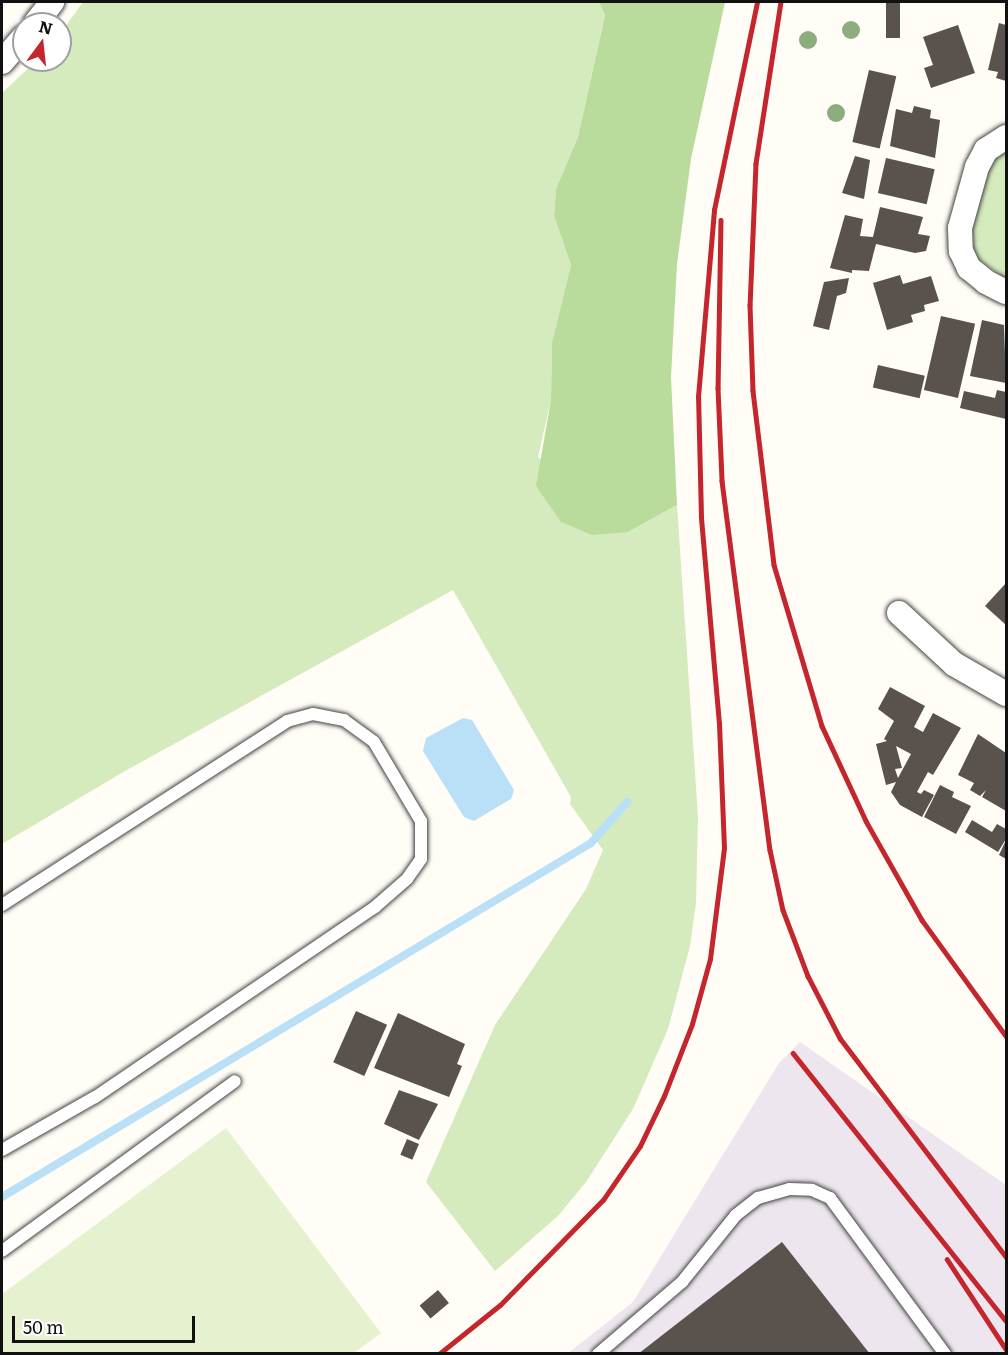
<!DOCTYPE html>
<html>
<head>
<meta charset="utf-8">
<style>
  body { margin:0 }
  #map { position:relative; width:1008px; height:1355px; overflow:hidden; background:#fffdf5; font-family:Literata,serif }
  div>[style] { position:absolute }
  .industrial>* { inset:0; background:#eee6ef }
  .green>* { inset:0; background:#d5ebbd }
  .forest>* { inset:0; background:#b9dc9c }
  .pitch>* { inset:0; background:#e6f2cf }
  .water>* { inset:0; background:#b9e0f7 }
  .stream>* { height:8px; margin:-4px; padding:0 4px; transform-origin:4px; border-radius:4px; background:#b9e0f7 }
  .building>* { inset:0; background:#5a524d; transform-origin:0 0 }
  .roads { filter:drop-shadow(0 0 2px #444) drop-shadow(0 0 2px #444) }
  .service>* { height:12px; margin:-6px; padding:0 6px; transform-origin:6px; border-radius:6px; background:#fff }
  .minor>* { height:24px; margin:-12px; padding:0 12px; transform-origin:12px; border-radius:12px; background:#fff }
  .rail>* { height:4.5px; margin:-2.25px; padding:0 2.25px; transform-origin:2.25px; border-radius:2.25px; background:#c4262e }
  .trees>* { width:18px; height:18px; margin:-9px; border-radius:50%; background:#8dad7f }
  span { translate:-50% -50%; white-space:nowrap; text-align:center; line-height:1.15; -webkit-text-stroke:6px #fff; paint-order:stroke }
  .frame { position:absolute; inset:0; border:3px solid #111; pointer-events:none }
  .north { position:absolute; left:12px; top:12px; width:60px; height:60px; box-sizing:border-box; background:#fff; border:2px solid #a0a0a0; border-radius:50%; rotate:15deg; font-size:16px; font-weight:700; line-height:24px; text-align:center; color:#111 }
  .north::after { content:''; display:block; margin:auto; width:21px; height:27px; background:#c4262e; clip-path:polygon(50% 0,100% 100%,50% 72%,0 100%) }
  .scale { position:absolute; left:12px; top:1316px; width:183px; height:27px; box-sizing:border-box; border:3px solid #111; border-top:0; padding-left:8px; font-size:18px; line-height:21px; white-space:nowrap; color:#111; -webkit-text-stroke:4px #fff; paint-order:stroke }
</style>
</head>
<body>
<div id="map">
  <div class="industrial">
    <div style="clip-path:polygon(800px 1042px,1006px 1185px,1006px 1353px,567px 1354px,633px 1302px,779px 1063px)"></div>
  </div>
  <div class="green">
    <div style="clip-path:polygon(83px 2px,599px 2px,605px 14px,578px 137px,556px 189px,554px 216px,571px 265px,552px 342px,551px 400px,538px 457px,628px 532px,677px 505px,698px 817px,696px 903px,690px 946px,668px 1029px,633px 1109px,586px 1182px,558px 1216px,495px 1271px,426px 1182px,495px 1025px,586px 889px,603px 850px,570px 804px,571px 797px,453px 590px,125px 771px,2px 844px,2px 93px,37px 60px,60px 60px,60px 34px)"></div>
    <div style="clip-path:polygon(1006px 149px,1006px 279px,975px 256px,969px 241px,983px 172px)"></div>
  </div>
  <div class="forest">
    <div style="clip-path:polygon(599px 2px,725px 2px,691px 159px,677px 264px,671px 377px,677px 505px,628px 532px,592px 535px,561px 522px,536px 486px,551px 400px,552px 342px,571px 265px,554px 216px,556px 189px,578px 137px,605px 15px)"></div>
  </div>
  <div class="pitch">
    <div style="clip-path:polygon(226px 1128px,381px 1333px,354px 1353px,2px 1353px,2px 1294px)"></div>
  </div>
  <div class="water">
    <div style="clip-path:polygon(463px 718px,472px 720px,514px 790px,511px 799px,474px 821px,464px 817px,423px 751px,426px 738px)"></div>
  </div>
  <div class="stream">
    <div style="left:2px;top:1197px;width:687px;rotate:-31.01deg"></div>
    <div style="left:591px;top:843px;width:55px;rotate:-48.7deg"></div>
  </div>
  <div class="building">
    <div style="left:886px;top:2px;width:14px;height:36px"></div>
    <div style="clip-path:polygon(999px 23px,1006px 25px,1006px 81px,996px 78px,998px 72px,988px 70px)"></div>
    <div style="clip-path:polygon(958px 25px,975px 73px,931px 88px,924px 68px,933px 65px,923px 37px)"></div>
    <div style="left:869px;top:70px;width:28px;height:74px;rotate:13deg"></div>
    <div style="clip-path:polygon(914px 106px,931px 110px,930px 118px,940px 120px,935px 158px,890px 146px,896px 109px,912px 113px)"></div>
    <div style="clip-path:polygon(855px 156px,870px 160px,864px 199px,842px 193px)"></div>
    <div style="left:886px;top:158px;width:50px;height:36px;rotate:13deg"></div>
    <div style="clip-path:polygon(880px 207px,923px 217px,918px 234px,930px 236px,926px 251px,915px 253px,876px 244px,869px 271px,852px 270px,852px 273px,830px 268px,845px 215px,863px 219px,860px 236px,873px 237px)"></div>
    <div style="clip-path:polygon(900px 275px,903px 284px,931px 276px,939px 301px,924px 305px,925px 311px,911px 315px,913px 322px,887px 330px,873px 283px)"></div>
    <div style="clip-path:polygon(849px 278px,846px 293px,837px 296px,829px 330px,813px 326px,824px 282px)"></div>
    <div style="left:941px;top:316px;width:35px;height:76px;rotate:13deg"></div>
    <div style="clip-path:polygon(982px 320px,1004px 325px,1006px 383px,970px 376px)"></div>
    <div style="left:878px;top:365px;width:48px;height:23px;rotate:13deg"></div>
    <div style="clip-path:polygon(997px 390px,1006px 392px,1006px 419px,960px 408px,964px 391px,995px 398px)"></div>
    <div style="clip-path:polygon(1006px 583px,1006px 625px,985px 606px)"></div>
    <div style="clip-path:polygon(evenodd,890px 687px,925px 706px,914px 727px,923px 732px,933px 713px,961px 728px,933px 775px,928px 772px,917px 792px,921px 794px,924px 790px,934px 795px,922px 817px,900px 805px,891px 792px,896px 782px,886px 785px,876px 744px,887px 741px,884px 739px,894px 721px,878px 709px,890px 687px,896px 746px,911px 754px,898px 778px,895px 769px,902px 768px,896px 746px)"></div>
    <div style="clip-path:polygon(978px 734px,1006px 753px,1006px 811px,982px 797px,986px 790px,980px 796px,970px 790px,974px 783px,958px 775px)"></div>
    <div style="clip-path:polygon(940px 785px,954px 792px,952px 797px,971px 806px,956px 834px,924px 817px)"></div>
    <div style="clip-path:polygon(972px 820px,992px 832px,997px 824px,1006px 829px,1006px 839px,998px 852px,965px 832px)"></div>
    <div style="clip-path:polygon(1006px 840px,1006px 859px,999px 855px)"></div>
    <div style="left:356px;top:1011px;width:34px;height:56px;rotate:24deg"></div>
    <div style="clip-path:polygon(398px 1013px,465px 1044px,457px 1064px,462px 1066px,449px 1097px,374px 1068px)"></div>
    <div style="clip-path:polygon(399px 1090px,438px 1104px,419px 1140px,384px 1124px)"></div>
    <div style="left:407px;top:1139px;width:13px;height:17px;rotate:23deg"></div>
    <div style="clip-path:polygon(782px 1242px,870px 1354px,638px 1354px)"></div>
    <div style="left:438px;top:1290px;width:17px;height:24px;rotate:50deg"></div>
  </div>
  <div class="roads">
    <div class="service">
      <div style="left:2px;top:905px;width:339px;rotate:-32.8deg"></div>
      <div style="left:287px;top:721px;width:27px;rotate:-15deg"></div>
      <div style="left:313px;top:714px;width:32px;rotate:11deg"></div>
      <div style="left:344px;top:720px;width:37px;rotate:36deg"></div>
      <div style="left:374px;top:742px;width:92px;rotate:59.3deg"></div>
      <div style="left:421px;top:821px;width:38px;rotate:90deg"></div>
      <div style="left:421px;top:859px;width:24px;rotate:125deg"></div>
      <div style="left:407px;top:879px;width:43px;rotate:138.8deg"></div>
      <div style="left:375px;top:907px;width:338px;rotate:145.8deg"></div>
      <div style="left:95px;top:1097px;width:107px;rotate:150.3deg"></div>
      <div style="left:2px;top:1251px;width:288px;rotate:-36.1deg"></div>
      <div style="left:598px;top:1354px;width:111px;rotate:-40.6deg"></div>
      <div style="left:682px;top:1282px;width:86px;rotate:-51.1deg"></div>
      <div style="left:736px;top:1215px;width:28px;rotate:-38deg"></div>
      <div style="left:758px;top:1198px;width:32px;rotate:-16deg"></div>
      <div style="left:789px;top:1189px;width:23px;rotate:2deg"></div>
      <div style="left:812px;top:1190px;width:20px;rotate:24deg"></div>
      <div style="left:830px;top:1198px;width:194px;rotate:53.6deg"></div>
    </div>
    <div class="minor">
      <div style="left:35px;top:24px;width:28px;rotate:-52deg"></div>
      <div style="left:2px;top:62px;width:33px;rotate:-49deg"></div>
      <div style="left:1006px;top:137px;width:24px;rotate:147deg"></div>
      <div style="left:986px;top:150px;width:19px;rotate:118deg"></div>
      <div style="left:977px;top:167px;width:63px;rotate:105.6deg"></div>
      <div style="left:960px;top:228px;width:23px;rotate:88deg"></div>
      <div style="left:961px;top:251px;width:19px;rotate:65deg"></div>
      <div style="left:969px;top:268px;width:22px;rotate:39deg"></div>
      <div style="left:986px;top:282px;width:22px;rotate:27deg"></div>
      <div style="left:899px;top:613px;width:75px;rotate:42.8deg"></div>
      <div style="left:954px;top:664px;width:60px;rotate:30deg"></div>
    </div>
  </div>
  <div class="rail">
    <div style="left:781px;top:2px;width:164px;rotate:98.8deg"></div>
    <div style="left:756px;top:164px;width:141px;rotate:92.4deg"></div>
    <div style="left:750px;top:305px;width:86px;rotate:88deg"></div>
    <div style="left:753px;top:391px;width:175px;rotate:83.1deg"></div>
    <div style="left:774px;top:565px;width:168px;rotate:73.4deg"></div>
    <div style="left:822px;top:726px;width:105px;rotate:65.1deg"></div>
    <div style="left:866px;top:821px;width:114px;rotate:60.5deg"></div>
    <div style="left:922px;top:920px;width:143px;rotate:54.1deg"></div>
    <div style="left:721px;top:220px;width:168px;rotate:91deg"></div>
    <div style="left:718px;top:388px;width:93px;rotate:87.5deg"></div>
    <div style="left:722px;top:481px;width:372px;rotate:82.6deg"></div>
    <div style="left:770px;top:850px;width:61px;rotate:77.8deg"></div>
    <div style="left:783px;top:910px;width:71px;rotate:69.3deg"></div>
    <div style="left:808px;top:976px;width:70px;rotate:62.7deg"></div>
    <div style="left:840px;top:1038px;width:275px;rotate:52.8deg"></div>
    <div style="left:793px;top:1053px;width:342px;rotate:51.5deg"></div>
    <div style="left:947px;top:1259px;width:108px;rotate:56.8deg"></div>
    <div style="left:439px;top:1354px;width:78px;rotate:-38.8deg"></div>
    <div style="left:500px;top:1305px;width:147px;rotate:-45.6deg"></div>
    <div style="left:603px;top:1200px;width:65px;rotate:-55.6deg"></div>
    <div style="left:640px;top:1146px;width:55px;rotate:-64.4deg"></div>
    <div style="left:664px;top:1096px;width:77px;rotate:-68.7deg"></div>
    <div style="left:692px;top:1024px;width:67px;rotate:-74.5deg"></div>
    <div style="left:710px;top:959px;width:112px;rotate:-82.8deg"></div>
    <div style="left:724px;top:848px;width:124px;rotate:-92.3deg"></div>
    <div style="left:719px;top:724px;width:208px;rotate:-95deg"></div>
    <div style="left:701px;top:517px;width:120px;rotate:-91.4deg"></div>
    <div style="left:698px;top:397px;width:188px;rotate:-85.1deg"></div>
    <div style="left:714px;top:210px;width:212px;rotate:-78.3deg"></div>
  </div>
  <div class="trees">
    <div style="left:851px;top:30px"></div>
    <div style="left:808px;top:40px"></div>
    <div style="left:836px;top:113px"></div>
  </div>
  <div class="frame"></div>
  <div class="north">N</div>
  <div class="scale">50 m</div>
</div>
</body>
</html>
